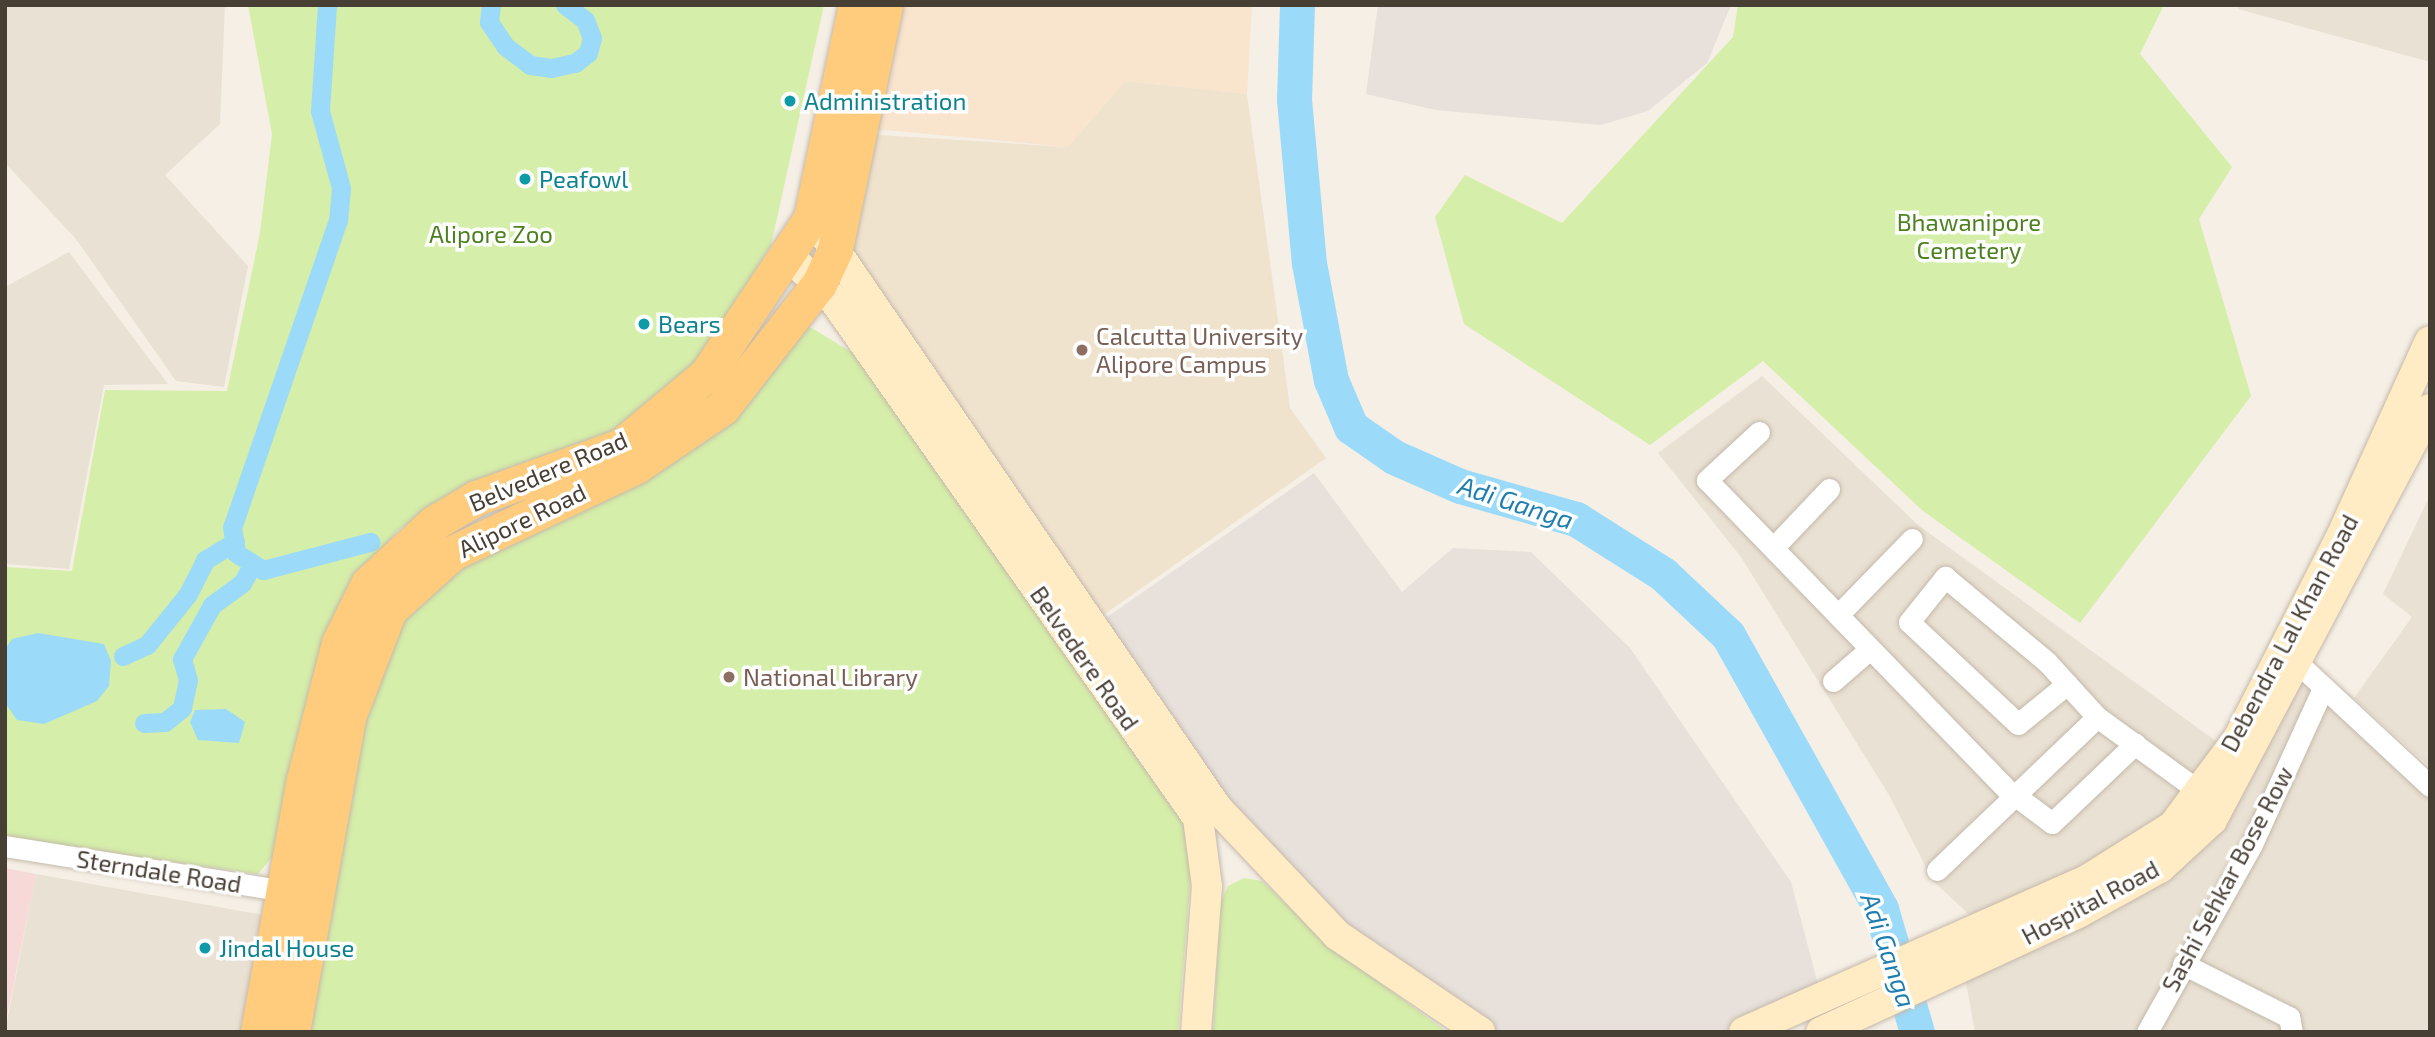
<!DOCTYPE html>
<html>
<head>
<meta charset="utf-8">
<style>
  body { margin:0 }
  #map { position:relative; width:2435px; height:1037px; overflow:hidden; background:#f5efe6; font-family:"Exo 2",sans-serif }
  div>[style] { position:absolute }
  .residential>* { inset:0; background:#e9e1d3 }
  .commercial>* { inset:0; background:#f9e4ce }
  .industrial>* { inset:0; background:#e7e0db }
  .education>* { inset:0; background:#f0e3ce }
  .medical>* { inset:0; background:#f7d9d8 }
  .green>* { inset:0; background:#d5eea9 }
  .water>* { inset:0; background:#9bdaf9 }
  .canal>* { height:19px; margin:-9.5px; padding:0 9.5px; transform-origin:9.5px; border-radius:9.5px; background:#9bdaf9 }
  .river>* { height:35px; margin:-17.5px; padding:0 17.5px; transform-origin:17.5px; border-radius:17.5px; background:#9bdaf9 }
  .roads { filter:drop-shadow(0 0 2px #c4b9aa) drop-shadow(0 0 2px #c4b9aa) }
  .minor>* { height:21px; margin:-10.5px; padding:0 10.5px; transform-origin:10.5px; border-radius:10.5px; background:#fff }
  .secondary>* { height:30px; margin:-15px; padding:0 15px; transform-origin:15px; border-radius:15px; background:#ffecc5 }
  .trunk>* { height:35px; margin:-17.5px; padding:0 17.5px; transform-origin:17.5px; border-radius:17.5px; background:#ffcc7d }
  .dots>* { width:19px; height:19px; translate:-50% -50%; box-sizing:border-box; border:4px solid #fff; border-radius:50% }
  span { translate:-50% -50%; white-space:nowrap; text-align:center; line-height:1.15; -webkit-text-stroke:7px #fff; paint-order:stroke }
  .culture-label { font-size:24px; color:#0d838f }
  .left { translate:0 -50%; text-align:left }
  .park-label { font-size:24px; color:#4d8120 }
  .education-label { font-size:24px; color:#785e54 }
  .street-label { font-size:24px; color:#483f34 }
  .water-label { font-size:26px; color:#1e7eaf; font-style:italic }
  .frame { position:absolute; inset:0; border:7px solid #483f34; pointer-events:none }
</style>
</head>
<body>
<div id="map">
  <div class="residential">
    <div style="clip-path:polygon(5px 5px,225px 5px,220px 124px,165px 175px,248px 266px,224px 387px,176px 381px,76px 239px,5px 163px)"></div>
    <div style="clip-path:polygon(2239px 5px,2430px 5px,2430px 62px,2238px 9px)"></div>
    <div style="clip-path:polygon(69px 252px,168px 384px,104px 385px,69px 569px,5px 564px,5px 287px)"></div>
    <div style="clip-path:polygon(1762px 376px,1918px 525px,2227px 749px,2175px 829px,1987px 931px,1933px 881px,1889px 795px,1741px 557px,1658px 453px)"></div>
    <div style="clip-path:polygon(2430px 495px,2430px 767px,2354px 698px,2412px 617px,2383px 594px)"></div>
    <div style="clip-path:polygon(2285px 663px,2317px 687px,2253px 833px,2143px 1032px,1975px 1032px,1963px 967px,2088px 907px)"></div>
    <div style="clip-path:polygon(2325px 698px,2430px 796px,2430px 1032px,2155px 1032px)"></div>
    <div style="clip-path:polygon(36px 874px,263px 915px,245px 1032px,5px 1032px)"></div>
  </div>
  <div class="commercial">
    <div style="clip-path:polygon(886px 5px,1252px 5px,1247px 94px,1125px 81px,1068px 147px,863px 128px)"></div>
  </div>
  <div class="industrial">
    <div style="clip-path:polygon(1378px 5px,1731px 5px,1707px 63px,1648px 111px,1601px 125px,1436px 110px,1366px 94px)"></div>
    <div style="clip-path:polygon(1314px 473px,1402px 592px,1453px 548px,1531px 552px,1630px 648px,1791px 882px,1824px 1007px,1765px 1032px,1495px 1032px,1338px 928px,1205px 789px,1090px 629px)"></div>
  </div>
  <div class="education">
    <div style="clip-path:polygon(1125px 81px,1247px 94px,1290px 408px,1326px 458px,1085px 628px,824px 265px,864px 134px,1068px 147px)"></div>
  </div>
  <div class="medical">
    <div style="clip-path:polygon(5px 868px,36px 874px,5px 1027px)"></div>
  </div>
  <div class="green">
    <div style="clip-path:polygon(248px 5px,824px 5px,771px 245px,686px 381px,623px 430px,459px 490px,398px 530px,344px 597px,282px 845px,258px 874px,5px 838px,5px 567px,72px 571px,105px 390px,227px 391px,260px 233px,272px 134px)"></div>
    <div style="clip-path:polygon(1738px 5px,2164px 5px,2140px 54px,2232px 167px,2199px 219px,2251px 396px,2080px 623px,1923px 511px,1763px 361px,1650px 445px,1464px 324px,1435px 217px,1465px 175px,1562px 223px,1733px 37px)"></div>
    <div style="clip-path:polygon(790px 315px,853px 353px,1195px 823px,1178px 1032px,296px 1032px,349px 722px,416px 585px,718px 398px)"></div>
    <div style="clip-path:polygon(1244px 878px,1262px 881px,1325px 942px,1447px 1032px,1213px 1032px,1221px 901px,1228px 886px)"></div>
  </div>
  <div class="water">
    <div style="clip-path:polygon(38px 633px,104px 644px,111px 661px,109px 686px,97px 701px,44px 724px,17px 720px,5px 703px,5px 649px,12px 639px)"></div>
    <div style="clip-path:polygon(226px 709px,245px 722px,239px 743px,198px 740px,190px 722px,195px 710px)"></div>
  </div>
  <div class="canal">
    <div style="left:327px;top:5px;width:106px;rotate:93.8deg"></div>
    <div style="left:320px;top:111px;width:80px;rotate:74.7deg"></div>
    <div style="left:341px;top:188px;width:32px;rotate:95deg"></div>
    <div style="left:338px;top:220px;width:325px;rotate:109deg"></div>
    <div style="left:232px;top:527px;width:26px;rotate:81deg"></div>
    <div style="left:236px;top:553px;width:32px;rotate:32deg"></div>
    <div style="left:263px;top:570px;width:111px;rotate:-14.7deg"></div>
    <div style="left:491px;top:5px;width:17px;rotate:97deg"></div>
    <div style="left:489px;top:22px;width:29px;rotate:56deg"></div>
    <div style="left:505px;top:46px;width:31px;rotate:37deg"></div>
    <div style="left:530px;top:65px;width:21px;rotate:8deg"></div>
    <div style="left:551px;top:68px;width:25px;rotate:-12deg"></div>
    <div style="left:575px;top:63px;width:16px;rotate:-38deg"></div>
    <div style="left:588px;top:53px;width:16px;rotate:-75deg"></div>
    <div style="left:592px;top:38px;width:19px;rotate:-111deg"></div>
    <div style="left:585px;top:20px;width:25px;rotate:-143deg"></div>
    <div style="left:123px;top:656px;width:26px;rotate:-25deg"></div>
    <div style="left:147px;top:645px;width:65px;rotate:-51.2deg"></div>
    <div style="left:188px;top:594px;width:38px;rotate:-63deg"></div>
    <div style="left:205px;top:560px;width:35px;rotate:-31deg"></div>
    <div style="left:144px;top:723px;width:21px;rotate:-3deg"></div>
    <div style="left:165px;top:722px;width:22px;rotate:-39deg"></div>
    <div style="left:182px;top:708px;width:29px;rotate:-78deg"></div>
    <div style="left:188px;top:680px;width:22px;rotate:-106deg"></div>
    <div style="left:182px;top:659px;width:62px;rotate:-60.9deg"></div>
    <div style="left:212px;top:605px;width:37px;rotate:-36deg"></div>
    <div style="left:242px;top:583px;width:22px;rotate:-60deg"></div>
  </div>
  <div class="river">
    <div style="left:1297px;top:5px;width:94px;rotate:91.8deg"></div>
    <div style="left:1294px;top:99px;width:165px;rotate:84.8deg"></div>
    <div style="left:1309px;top:263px;width:119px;rotate:79.4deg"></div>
    <div style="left:1331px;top:380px;width:51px;rotate:66.9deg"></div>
    <div style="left:1351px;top:427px;width:52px;rotate:34.9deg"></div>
    <div style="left:1394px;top:457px;width:72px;rotate:23.7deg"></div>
    <div style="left:1460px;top:486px;width:121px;rotate:15.9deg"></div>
    <div style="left:1576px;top:519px;width:103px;rotate:32.3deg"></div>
    <div style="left:1663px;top:574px;width:89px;rotate:43.2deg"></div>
    <div style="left:1728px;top:635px;width:314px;rotate:60.8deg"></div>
    <div style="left:1881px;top:909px;width:128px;rotate:73.7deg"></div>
  </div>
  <div class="roads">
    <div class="minor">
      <div style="left:1759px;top:432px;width:71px;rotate:137.3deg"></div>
      <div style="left:1707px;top:480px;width:437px;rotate:45.9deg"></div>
      <div style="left:1774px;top:547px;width:80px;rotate:-46.5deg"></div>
      <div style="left:1838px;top:615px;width:106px;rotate:-45.8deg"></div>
      <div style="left:2288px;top:654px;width:194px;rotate:42.9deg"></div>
      <div style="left:1833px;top:681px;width:49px;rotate:-40.9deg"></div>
      <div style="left:2067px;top:684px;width:63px;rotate:140.8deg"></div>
      <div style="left:2018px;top:724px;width:149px;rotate:-136.9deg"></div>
      <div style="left:1909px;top:622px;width:58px;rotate:-51.3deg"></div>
      <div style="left:1945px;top:577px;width:133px;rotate:39.8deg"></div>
      <div style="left:2047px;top:662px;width:74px;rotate:47.7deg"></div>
      <div style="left:2097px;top:717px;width:126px;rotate:36deg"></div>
      <div style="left:2012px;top:793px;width:50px;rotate:36.9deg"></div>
      <div style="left:2052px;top:823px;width:115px;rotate:-43.6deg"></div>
      <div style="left:5px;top:846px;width:292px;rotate:9.1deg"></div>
      <div style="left:1937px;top:870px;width:221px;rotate:-43.7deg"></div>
      <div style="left:2183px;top:964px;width:119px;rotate:26.6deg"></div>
      <div style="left:2289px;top:1017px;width:15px;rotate:79deg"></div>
      <div style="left:2147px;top:1032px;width:215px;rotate:-60.8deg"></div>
      <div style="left:2252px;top:844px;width:171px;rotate:-65.5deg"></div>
    </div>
    <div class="secondary">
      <div style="left:824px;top:234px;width:696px;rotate:55.6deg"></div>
      <div style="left:1217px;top:808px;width:175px;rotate:46.6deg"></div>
      <div style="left:1337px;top:935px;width:173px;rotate:34.1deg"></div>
      <div style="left:790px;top:257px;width:62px;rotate:44.3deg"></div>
      <div style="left:834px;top:300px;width:633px;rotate:54.9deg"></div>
      <div style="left:1198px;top:818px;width:69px;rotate:82.5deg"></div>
      <div style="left:1207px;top:886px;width:146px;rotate:94.3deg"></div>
      <div style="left:1744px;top:1032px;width:375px;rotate:-23.9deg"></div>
      <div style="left:2087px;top:880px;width:102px;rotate:-32.1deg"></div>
      <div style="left:2173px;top:826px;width:111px;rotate:-53.4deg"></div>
      <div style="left:2239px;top:737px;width:222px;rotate:-63deg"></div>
      <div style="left:2340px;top:539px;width:217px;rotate:-65.6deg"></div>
      <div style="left:1821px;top:1032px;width:283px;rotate:-24.8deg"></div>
      <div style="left:2078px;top:913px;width:94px;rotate:-28.8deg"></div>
      <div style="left:2160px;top:868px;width:71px;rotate:-42.7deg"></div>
      <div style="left:2212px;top:820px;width:465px;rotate:-62.1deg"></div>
    </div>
    <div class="trunk">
      <div style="left:258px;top:1032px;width:256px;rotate:-79.7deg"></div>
      <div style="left:304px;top:780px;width:141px;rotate:-75.7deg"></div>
      <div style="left:339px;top:643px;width:66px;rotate:-63.8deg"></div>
      <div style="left:368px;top:584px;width:90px;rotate:-42.7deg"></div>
      <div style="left:434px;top:523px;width:49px;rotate:-30.8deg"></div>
      <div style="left:476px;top:498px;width:154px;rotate:-19.7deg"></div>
      <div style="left:621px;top:446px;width:112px;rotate:-39.9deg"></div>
      <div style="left:707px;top:374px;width:187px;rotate:-56.3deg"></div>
      <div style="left:811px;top:218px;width:218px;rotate:-78.1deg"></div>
      <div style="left:292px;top:1032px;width:320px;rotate:-79.9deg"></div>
      <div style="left:348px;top:717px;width:115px;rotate:-69deg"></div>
      <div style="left:389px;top:610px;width:85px;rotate:-42.1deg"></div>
      <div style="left:452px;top:553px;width:204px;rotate:-25.3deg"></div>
      <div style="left:636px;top:466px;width:104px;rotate:-34deg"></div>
      <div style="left:722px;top:408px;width:157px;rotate:-52deg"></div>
      <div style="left:819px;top:284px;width:38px;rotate:-65deg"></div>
      <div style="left:835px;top:249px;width:249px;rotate:-78.4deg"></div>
    </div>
  </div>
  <div class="dots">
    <div style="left:790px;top:101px;background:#0f9aa8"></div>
    <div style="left:525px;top:179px;background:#0f9aa8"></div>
    <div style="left:644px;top:324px;background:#0f9aa8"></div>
    <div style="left:1082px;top:350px;background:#8d6e63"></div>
    <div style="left:729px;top:677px;background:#8d6e63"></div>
    <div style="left:205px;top:948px;background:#0f9aa8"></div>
  </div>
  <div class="culture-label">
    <span class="left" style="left:804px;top:101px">Administration</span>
    <span class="left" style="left:539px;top:179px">Peafowl</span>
    <span class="left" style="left:658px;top:324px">Bears</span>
    <span class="left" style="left:219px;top:948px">Jindal House</span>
  </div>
  <div class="park-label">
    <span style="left:1969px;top:236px">Bhawanipore<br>Cemetery</span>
    <span style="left:491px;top:234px">Alipore Zoo</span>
  </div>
  <div class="education-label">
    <span class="left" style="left:1096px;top:350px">Calcutta University<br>Alipore Campus</span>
    <span class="left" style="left:743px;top:677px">National Library</span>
  </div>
  <div class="street-label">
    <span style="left:548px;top:471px;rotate:-23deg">Belvedere Road</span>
    <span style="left:522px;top:520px;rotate:-26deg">Alipore Road</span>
    <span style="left:2289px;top:633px;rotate:-62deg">Debendra Lal Khan Road</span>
    <span style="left:1085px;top:658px;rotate:55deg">Belvedere Road</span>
    <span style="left:159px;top:871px;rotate:9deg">Sterndale Road</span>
    <span style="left:2227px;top:879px;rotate:-62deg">Sashi Sehkar Bose Row</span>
    <span style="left:2090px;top:902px;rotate:-28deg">Hospital Road</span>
  </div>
  <div class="water-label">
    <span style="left:1516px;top:502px;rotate:18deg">Adi Ganga</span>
    <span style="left:1889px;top:950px;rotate:71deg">Adi Ganga</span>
  </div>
  <div class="frame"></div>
</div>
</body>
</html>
